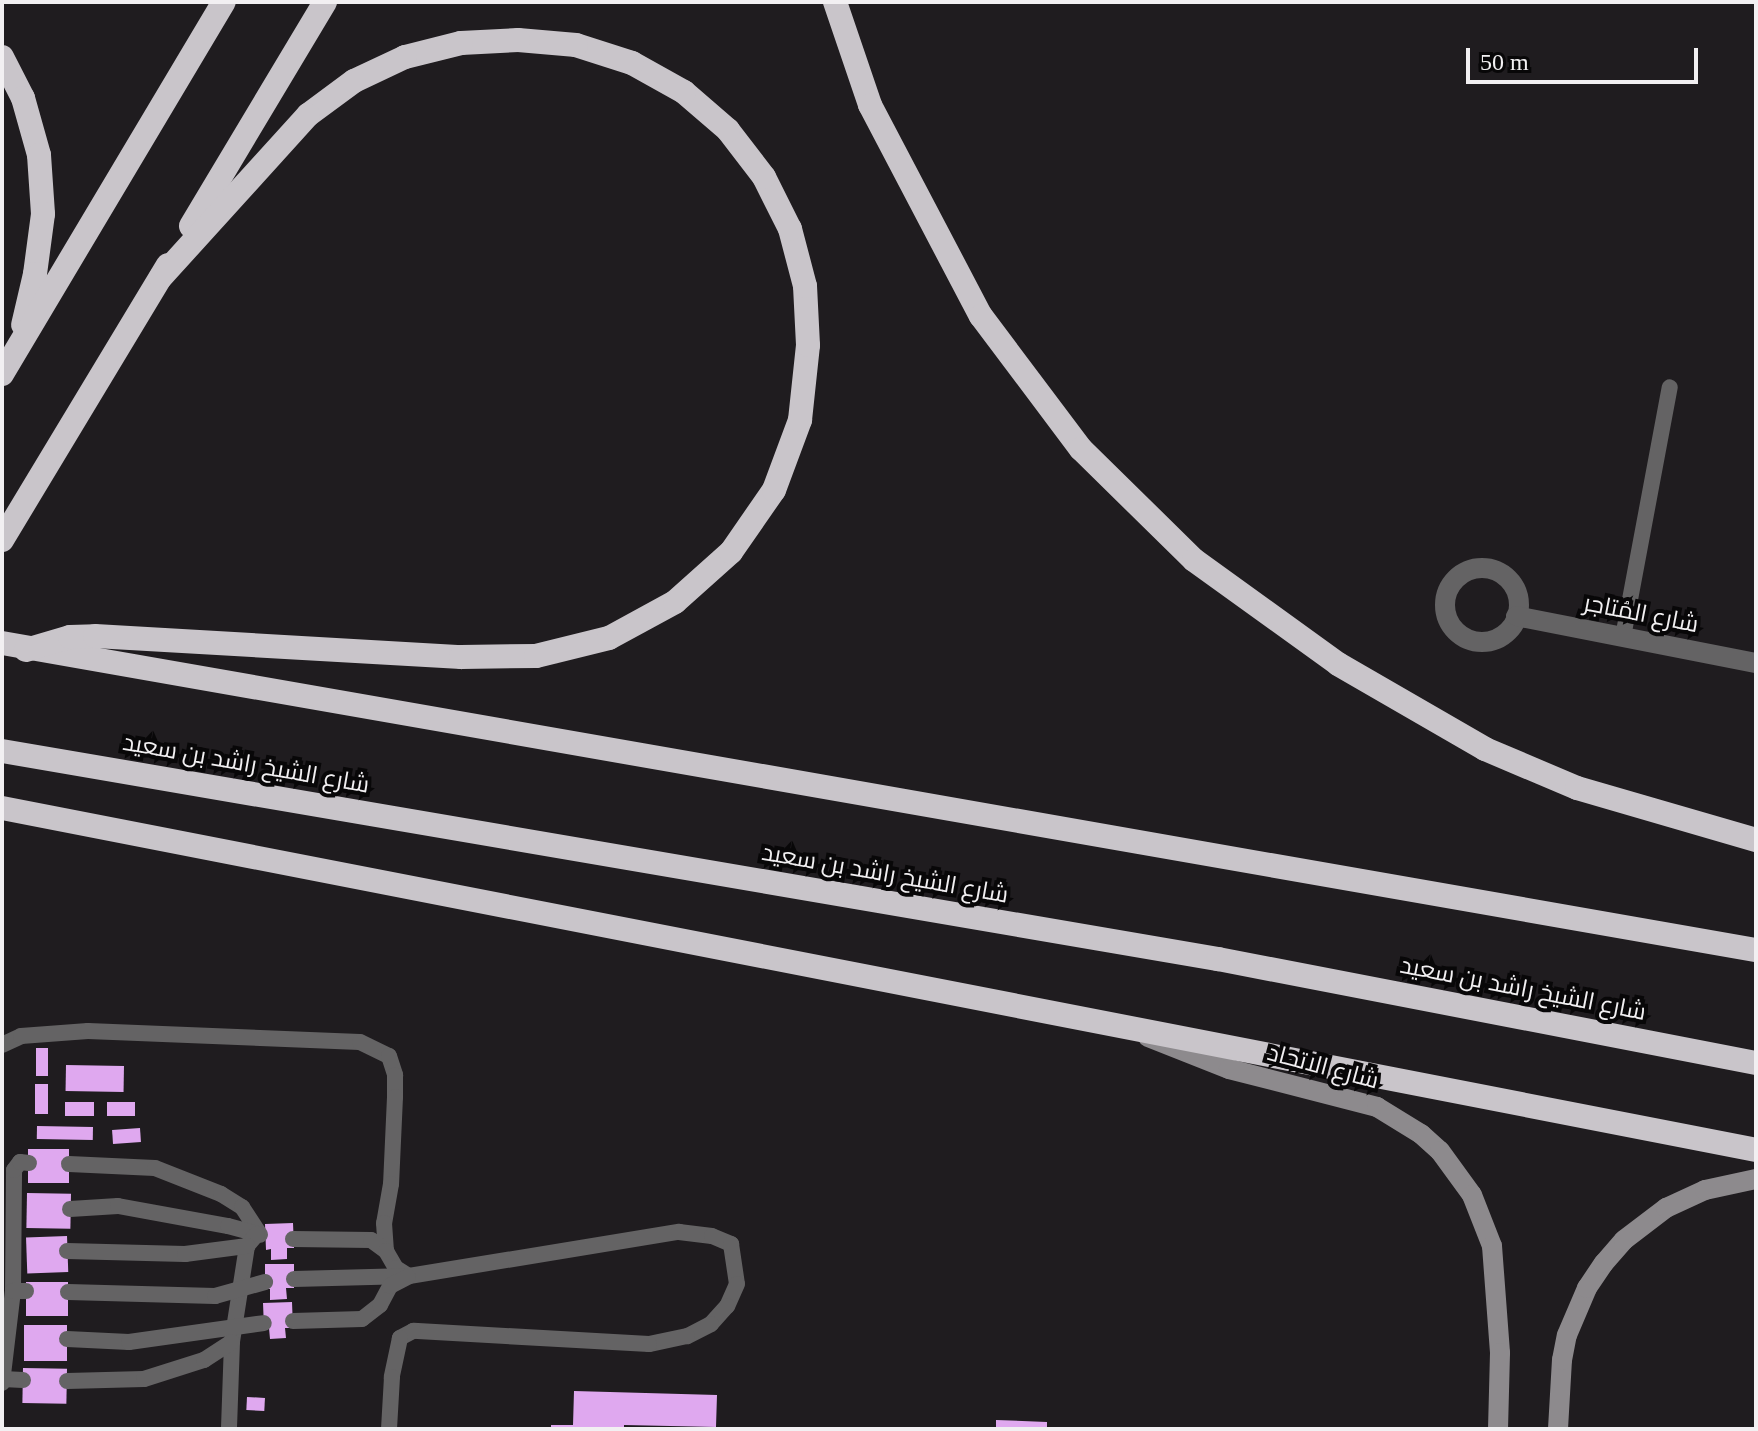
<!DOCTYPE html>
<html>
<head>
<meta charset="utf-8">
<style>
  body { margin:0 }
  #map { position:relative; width:1758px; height:1431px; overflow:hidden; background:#1f1c1f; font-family:"Times New Roman",Cairo,serif }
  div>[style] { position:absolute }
  .building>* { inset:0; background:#dfa8ef; transform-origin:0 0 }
  .lane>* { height:16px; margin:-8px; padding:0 8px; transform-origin:8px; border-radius:8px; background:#646364 }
  .street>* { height:20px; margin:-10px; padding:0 10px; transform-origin:10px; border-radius:10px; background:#646364 }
  .street>.ring { margin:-10px; padding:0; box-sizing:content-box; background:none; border:20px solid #646364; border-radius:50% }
  .secondary>* { height:20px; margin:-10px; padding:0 10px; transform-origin:10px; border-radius:10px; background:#8d8a8d }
  .highway>* { height:24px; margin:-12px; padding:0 12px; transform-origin:12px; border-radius:12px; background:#c9c5ca }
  span { translate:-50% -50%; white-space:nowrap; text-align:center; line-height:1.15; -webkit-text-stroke:8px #080708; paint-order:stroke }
  .street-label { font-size:24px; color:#f2f0f2 }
  .frame { position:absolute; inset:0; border:4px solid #f2f0f2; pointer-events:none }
  .scale { position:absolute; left:1466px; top:48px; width:232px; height:36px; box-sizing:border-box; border:4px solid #f2f0f2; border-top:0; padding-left:10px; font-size:24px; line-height:28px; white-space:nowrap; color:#f2f0f2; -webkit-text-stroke:6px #080708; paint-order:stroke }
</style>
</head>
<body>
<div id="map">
  <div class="building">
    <div style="left:48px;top:1048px;width:28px;height:12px;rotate:90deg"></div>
    <div style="left:66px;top:1065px;width:58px;height:26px;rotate:1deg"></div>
    <div style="left:35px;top:1084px;width:13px;height:30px"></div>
    <div style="left:65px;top:1102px;width:29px;height:14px"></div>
    <div style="left:135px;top:1102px;width:14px;height:28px;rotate:90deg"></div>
    <div style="left:37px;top:1126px;width:56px;height:13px;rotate:1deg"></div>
    <div style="left:140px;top:1128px;width:14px;height:28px;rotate:86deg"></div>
    <div style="left:69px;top:1149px;width:34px;height:41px;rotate:90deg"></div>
    <div style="left:27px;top:1193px;width:44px;height:35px;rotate:1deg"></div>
    <div style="clip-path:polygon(293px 1223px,294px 1248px,287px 1248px,287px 1259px,271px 1260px,271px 1249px,266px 1250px,265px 1224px)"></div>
    <div style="left:67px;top:1236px;width:36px;height:41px;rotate:88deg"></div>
    <div style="clip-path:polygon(265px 1264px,294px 1264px,294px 1288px,286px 1288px,287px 1299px,270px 1300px,270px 1289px,265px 1289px)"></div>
    <div style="left:26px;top:1282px;width:42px;height:34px"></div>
    <div style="clip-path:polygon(292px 1302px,293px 1328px,285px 1328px,286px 1338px,270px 1339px,269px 1328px,264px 1328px,263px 1303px)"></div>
    <div style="left:24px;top:1325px;width:43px;height:36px"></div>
    <div style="left:23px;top:1368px;width:44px;height:35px;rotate:1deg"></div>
    <div style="clip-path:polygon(574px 1391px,717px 1395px,716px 1427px,624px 1425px,624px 1429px,551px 1429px,551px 1425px,573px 1425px)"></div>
    <div style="left:247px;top:1397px;width:18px;height:13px;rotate:3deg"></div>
    <div style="clip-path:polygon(996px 1420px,1047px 1422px,1047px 1429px,996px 1429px)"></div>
  </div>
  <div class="lane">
    <div style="left:1623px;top:637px;width:254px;rotate:-79.4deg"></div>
    <div style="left:2px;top:1045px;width:21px;rotate:-25deg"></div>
    <div style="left:21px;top:1036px;width:67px;rotate:-4.3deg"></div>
    <div style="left:88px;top:1031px;width:272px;rotate:2.3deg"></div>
    <div style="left:360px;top:1042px;width:32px;rotate:26deg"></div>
    <div style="left:389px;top:1056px;width:20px;rotate:72deg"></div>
    <div style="left:395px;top:1075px;width:22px;rotate:90deg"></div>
    <div style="left:395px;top:1097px;width:87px;rotate:92.6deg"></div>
    <div style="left:391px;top:1184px;width:40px;rotate:100deg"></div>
    <div style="left:384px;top:1223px;width:28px;rotate:86deg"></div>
    <div style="left:69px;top:1164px;width:86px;rotate:2.7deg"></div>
    <div style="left:155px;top:1168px;width:71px;rotate:21.5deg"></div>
    <div style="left:221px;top:1194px;width:25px;rotate:32deg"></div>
    <div style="left:242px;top:1207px;width:33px;rotate:57deg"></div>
    <div style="left:70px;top:1209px;width:48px;rotate:-3.6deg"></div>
    <div style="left:118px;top:1206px;width:112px;rotate:10.3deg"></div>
    <div style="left:228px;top:1226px;width:30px;rotate:15deg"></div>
    <div style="left:257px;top:1234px;width:16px;rotate:130deg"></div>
    <div style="left:247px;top:1246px;width:97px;rotate:98.9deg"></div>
    <div style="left:232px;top:1342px;width:87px;rotate:92deg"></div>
    <div style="left:293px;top:1239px;width:78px;rotate:0.7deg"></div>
    <div style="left:371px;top:1240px;width:19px;rotate:36deg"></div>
    <div style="left:386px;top:1251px;width:20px;rotate:60deg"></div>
    <div style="left:396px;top:1268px;width:15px;rotate:32deg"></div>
    <div style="left:67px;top:1251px;width:118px;rotate:1.5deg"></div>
    <div style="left:185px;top:1254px;width:63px;rotate:-7.4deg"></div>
    <div style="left:294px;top:1279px;width:115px;rotate:-1.5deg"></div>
    <div style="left:409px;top:1276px;width:274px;rotate:-9.3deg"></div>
    <div style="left:679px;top:1232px;width:33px;rotate:7deg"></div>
    <div style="left:712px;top:1236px;width:21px;rotate:23deg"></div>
    <div style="left:731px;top:1244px;width:40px;rotate:81.5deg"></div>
    <div style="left:737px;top:1284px;width:24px;rotate:114deg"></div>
    <div style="left:727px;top:1306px;width:24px;rotate:132deg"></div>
    <div style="left:711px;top:1324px;width:27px;rotate:153deg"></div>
    <div style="left:687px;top:1336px;width:39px;rotate:168deg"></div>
    <div style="left:649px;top:1344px;width:236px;rotate:-176.8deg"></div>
    <div style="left:413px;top:1331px;width:15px;rotate:152deg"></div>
    <div style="left:400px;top:1338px;width:40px;rotate:102deg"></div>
    <div style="left:392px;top:1377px;width:52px;rotate:93.3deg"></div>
    <div style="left:13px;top:1291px;width:121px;rotate:-89.5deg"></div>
    <div style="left:14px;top:1170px;width:10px;rotate:-53deg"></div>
    <div style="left:20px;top:1162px;width:9px;rotate:6deg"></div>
    <div style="left:68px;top:1292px;width:147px;rotate:1.6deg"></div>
    <div style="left:215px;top:1296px;width:52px;rotate:-15.6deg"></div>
    <div style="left:293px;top:1321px;width:69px;rotate:-1.7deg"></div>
    <div style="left:362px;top:1319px;width:23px;rotate:-38deg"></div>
    <div style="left:380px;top:1305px;width:21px;rotate:-62deg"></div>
    <div style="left:390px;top:1286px;width:20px;rotate:-27deg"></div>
    <div style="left:67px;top:1339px;width:62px;rotate:2.8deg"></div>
    <div style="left:129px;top:1342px;width:136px;rotate:-8deg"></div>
    <div style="left:3px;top:1379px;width:20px;rotate:3deg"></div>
    <div style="left:67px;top:1381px;width:77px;rotate:-1.5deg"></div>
    <div style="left:144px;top:1379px;width:63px;rotate:-17.6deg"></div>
    <div style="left:204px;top:1360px;width:33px;rotate:-33deg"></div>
    <div style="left:2px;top:1383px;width:93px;rotate:-83.2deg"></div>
    <div style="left:13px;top:1291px;width:13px"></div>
  </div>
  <div class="street">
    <div class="ring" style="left:1445px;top:568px;width:54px;height:54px"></div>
    <div style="left:1516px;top:616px;width:245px;rotate:11.1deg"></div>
  </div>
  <div class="secondary">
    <div style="left:1148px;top:1037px;width:87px;rotate:21.6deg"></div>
    <div style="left:1229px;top:1069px;width:153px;rotate:14.4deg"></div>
    <div style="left:1377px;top:1107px;width:52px;rotate:31.5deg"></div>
    <div style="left:1421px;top:1134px;width:25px;rotate:42deg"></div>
    <div style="left:1440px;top:1151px;width:54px;rotate:54deg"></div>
    <div style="left:1472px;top:1195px;width:55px;rotate:68.6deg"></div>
    <div style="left:1492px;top:1246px;width:107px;rotate:85.7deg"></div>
    <div style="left:1500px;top:1353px;width:76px;rotate:91.5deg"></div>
    <div style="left:1558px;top:1429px;width:69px;rotate:-86.7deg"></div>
    <div style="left:1562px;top:1360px;width:25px;rotate:-79deg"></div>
    <div style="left:1567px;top:1335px;width:51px;rotate:-66.9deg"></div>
    <div style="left:1587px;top:1288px;width:30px;rotate:-56deg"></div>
    <div style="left:1604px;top:1263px;width:30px;rotate:-49deg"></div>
    <div style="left:1624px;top:1240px;width:53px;rotate:-37.3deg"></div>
    <div style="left:1666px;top:1208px;width:43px;rotate:-24.8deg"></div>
    <div style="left:1705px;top:1190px;width:52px;rotate:-12.2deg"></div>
  </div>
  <div class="highway">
    <div style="left:835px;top:2px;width:109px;rotate:71.2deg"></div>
    <div style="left:870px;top:105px;width:238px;rotate:62.3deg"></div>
    <div style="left:981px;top:316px;width:166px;rotate:53.1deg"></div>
    <div style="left:1081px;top:449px;width:158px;rotate:44.5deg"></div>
    <div style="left:1194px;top:560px;width:178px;rotate:35.8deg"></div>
    <div style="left:1338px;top:664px;width:170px;rotate:30deg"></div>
    <div style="left:1485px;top:749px;width:100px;rotate:23deg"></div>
    <div style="left:1577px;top:788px;width:186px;rotate:16.2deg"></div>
    <div style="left:2px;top:57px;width:46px;rotate:62.9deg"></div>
    <div style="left:23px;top:98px;width:59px;rotate:74.3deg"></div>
    <div style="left:39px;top:155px;width:59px;rotate:86.1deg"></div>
    <div style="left:43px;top:214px;width:61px;rotate:97.6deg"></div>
    <div style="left:35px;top:274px;width:52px;rotate:103.2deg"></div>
    <div style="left:191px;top:226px;width:261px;rotate:-59.1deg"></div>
    <div style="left:2px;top:374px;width:433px;rotate:-59.2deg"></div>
    <div style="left:2px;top:540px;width:321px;rotate:-58.9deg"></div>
    <div style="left:2px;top:643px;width:1781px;rotate:9.93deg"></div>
    <div style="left:26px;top:650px;width:46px;rotate:-16.5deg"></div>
    <div style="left:70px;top:637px;width:25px;rotate:-2deg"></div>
    <div style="left:95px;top:636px;width:367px;rotate:3.3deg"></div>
    <div style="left:461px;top:657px;width:75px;rotate:-0.8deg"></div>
    <div style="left:536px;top:656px;width:75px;rotate:-13.9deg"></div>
    <div style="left:609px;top:638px;width:75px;rotate:-28.6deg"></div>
    <div style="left:675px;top:602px;width:75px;rotate:-41.8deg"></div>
    <div style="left:731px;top:552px;width:75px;rotate:-55.3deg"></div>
    <div style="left:774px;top:490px;width:75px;rotate:-69.6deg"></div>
    <div style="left:800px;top:420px;width:75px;rotate:-83.9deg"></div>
    <div style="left:808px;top:345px;width:59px;rotate:-92.9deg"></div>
    <div style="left:805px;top:286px;width:59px;rotate:-104.7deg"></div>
    <div style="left:790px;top:229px;width:58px;rotate:-116.6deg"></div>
    <div style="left:764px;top:177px;width:59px;rotate:-127.5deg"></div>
    <div style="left:728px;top:130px;width:58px;rotate:-139.2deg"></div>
    <div style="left:684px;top:92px;width:60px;rotate:-150.9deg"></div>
    <div style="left:632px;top:63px;width:59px;rotate:-162.2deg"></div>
    <div style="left:576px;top:45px;width:58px;rotate:-175.1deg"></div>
    <div style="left:518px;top:40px;width:57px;rotate:177deg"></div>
    <div style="left:461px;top:43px;width:58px;rotate:166deg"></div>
    <div style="left:405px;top:57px;width:56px;rotate:154.8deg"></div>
    <div style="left:354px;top:81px;width:57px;rotate:143.5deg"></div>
    <div style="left:308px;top:115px;width:219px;rotate:132.2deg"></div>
    <div style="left:2px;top:751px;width:1234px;rotate:9.71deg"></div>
    <div style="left:1218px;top:959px;width:548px;rotate:10.94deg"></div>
    <div style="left:2px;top:808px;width:1787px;rotate:11.03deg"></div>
  </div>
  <div class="street-label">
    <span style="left:1641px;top:614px;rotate:11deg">شارع المُتاجر</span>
    <span style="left:246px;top:764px;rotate:10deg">شارع الشيخ راشد بن سعيد</span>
    <span style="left:885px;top:874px;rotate:10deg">شارع الشيخ راشد بن سعيد</span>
    <span style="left:1523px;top:989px;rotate:11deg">شارع الشيخ راشد بن سعيد</span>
    <span style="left:1323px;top:1067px;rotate:15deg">شارع الاتحاد</span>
  </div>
  <div class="frame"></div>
  <div class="scale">50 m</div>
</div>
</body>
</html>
